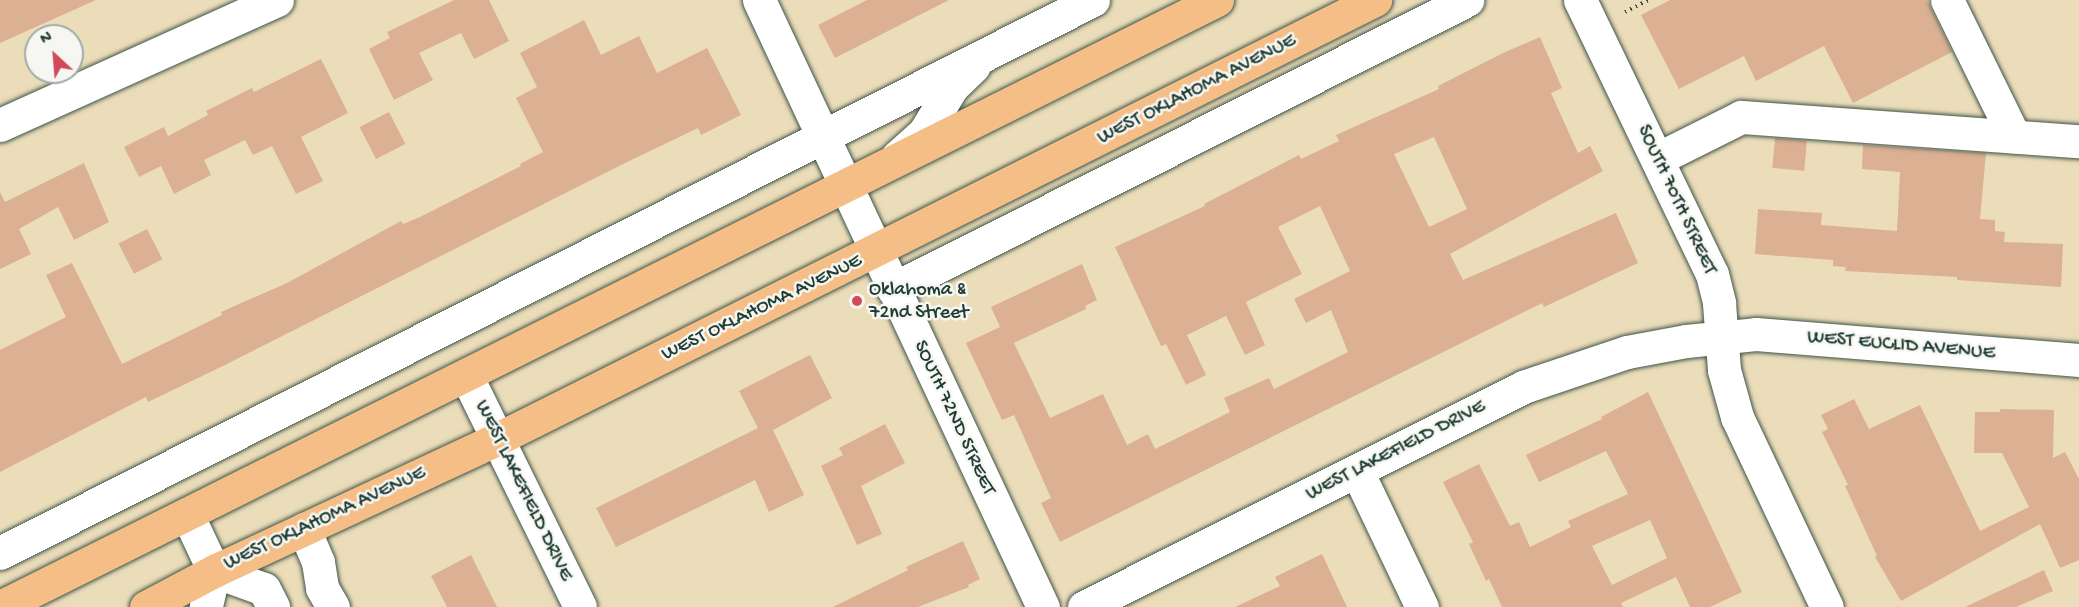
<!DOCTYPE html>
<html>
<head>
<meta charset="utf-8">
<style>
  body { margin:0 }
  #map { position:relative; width:2079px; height:607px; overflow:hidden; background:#ecddba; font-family:"Gochi Hand",sans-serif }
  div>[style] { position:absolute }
  .building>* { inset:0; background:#dbb093; transform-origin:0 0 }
  .path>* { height:4px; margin-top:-2px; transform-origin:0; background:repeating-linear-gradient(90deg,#3e5548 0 1.5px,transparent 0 6px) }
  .roads { filter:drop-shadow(0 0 2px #3e5548) drop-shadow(0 0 2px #3e5548) }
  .minor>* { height:33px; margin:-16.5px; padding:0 16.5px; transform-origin:16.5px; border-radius:16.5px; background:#fff }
  .major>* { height:33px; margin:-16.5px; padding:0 16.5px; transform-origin:16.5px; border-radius:16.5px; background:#f6be87 }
  .dots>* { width:16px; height:16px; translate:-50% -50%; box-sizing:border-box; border:3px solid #f6f6f2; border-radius:50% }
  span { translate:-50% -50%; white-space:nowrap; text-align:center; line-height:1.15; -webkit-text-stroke:5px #f6f6f2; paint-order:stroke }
  .street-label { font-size:20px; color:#1f3d34 }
  .poi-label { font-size:20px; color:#1f3d34 }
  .left { translate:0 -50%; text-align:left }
  .north { position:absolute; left:24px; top:24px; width:60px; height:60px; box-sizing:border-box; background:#f6f6f2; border:2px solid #a0aca6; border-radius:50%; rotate:334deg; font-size:16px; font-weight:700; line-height:24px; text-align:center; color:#1f3d34 }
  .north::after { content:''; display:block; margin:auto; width:21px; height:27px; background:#d1495b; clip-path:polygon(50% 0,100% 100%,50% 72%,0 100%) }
</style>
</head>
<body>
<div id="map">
  <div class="building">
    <div style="clip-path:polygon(0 0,96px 0,0 43px)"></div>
    <div style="clip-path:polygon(454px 0,489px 0,509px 41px,474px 59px,461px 33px,419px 53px,433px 80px,394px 100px,369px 49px,390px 38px,387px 32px)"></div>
    <div style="clip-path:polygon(867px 0,949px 0,835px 58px,818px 25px)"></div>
    <div style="clip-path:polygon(1670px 0,1927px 0,1952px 52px,1853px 103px,1824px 46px,1756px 81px,1744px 56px,1679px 89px,1641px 15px)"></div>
    <div style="clip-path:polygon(584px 20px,601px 55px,639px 36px,657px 73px,707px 48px,741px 115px,701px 135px,698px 128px,621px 165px,225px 365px,148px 402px,146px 397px,0 472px,0 350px,66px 317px,46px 275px,72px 263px,122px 364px,222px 315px,221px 312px,287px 283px,401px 221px,403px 224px,420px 217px,521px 166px,520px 164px,543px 152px,516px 98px,537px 87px,520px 53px)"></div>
    <div style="clip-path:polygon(evenodd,1540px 37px,1562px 88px,1551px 93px,1578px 153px,1590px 146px,1603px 171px,1450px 254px,1463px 280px,1616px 213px,1638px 263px,1544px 307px,1542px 303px,1060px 542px,1041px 503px,1051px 498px,1014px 415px,1002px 420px,966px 343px,1000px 327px,991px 307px,1082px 264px,1097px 300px,1085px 306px,1086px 309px,1014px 343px,1050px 418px,1103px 394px,1127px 445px,1148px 434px,1155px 449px,1230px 412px,1224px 398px,1269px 378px,1274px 389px,1348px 352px,1331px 310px,1306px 323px,1294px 299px,1350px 271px,1320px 206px,1278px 227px,1302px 274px,1246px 302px,1265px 345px,1245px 355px,1226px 316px,1187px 335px,1206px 375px,1186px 385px,1166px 344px,1161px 346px,1115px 247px,1205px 206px,1204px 204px,1299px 155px,1301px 159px,1339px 141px,1336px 135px,1439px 89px,1438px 86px,1503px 53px,1540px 37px,1434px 137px,1467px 209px,1429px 227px,1394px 154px,1434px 137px)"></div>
    <div style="clip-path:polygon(321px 59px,348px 113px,301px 137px,323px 181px,296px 194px,272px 146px,253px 155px,245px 140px,204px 160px,211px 175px,174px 194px,161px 166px,139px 177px,124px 147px,164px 127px,168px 136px,208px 115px,206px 111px,252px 88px,254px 92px)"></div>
    <div style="left:389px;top:112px;width:36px;height:33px;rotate:63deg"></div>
    <div style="left:1775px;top:138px;width:32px;height:30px;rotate:5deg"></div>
    <div style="clip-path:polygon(1863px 145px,1986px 153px,1980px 219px,1995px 220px,1995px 231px,2005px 232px,2004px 242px,2063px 244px,2061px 287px,1957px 280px,1957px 277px,1845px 271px,1846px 267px,1833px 266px,1833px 260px,1755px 254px,1758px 209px,1822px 213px,1821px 225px,1897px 231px,1900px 172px,1862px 169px)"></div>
    <div style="clip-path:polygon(84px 163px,109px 222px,74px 240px,58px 207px,19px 229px,31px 254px,0 269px,0 192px,5px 202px)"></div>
    <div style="left:147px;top:229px;width:34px;height:32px;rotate:63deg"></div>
    <div style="clip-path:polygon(810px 355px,832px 398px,773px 430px,804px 495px,769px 512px,755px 480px,616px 547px,596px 508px,758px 428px,739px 391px)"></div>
    <div style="clip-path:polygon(evenodd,1648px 392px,1742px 592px,1710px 607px,1690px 607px,1676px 577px,1621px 603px,1623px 607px,1502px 607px,1489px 579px,1486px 581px,1469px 544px,1473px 542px,1443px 482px,1479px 464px,1510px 526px,1519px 522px,1530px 547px,1571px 527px,1568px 521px,1628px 494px,1606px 451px,1539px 482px,1526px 455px,1602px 419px,1601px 417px,1648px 392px,1650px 520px,1667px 558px,1612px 585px,1592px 546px,1650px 520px)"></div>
    <div style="clip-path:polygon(1854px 399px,1869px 429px,1920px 405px,1980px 531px,2029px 507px,2002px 453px,1974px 453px,1975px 412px,2000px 412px,2000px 409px,2054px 410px,2053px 458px,2065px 452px,2079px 479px,2079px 560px,2060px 568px,2040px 524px,1901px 601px,1875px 557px,1877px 556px,1845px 486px,1848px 485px,1822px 432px,1828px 429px,1821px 415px)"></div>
    <div style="clip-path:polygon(885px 424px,905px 463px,861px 486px,882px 534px,857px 545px,821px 466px,843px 455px,839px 448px)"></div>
    <div style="clip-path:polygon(963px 541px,980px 579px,968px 585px,969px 587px,918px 607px,833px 607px,908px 570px,906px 567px)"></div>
    <div style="clip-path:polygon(1322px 554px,1347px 607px,1235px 607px,1280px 586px,1275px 577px)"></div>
    <div style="clip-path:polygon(471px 555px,497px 607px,447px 607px,431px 576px)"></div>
    <div style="clip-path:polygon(2044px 570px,2053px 591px,2016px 607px,1965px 607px)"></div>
  </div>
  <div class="path">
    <div style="left:1625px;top:12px;width:27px;rotate:-27deg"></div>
  </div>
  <div class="roads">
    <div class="minor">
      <div style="left:759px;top:0;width:670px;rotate:64.93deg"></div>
      <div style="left:1580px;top:0;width:304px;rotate:64.3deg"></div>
      <div style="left:1712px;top:274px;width:30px;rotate:76deg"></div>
      <div style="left:1719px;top:303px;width:67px;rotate:85.7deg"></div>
      <div style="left:1724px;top:370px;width:49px;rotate:74.5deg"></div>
      <div style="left:1737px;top:417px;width:210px;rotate:64.7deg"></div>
      <div style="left:1947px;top:0;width:152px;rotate:63.8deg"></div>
      <div style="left:0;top:125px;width:304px;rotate:-24.3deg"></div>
      <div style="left:897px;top:157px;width:36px;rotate:-42deg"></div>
      <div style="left:924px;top:133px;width:54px;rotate:-58.7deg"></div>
      <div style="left:952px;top:87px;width:30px;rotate:-44deg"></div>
      <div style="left:1657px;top:159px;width:94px;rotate:-26.6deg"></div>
      <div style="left:1741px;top:117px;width:339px;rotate:4.1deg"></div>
      <div style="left:893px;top:289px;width:643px;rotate:-26.72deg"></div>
      <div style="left:466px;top:375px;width:258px;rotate:63.8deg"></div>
      <div style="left:1357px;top:471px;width:151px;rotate:64.5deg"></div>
      <div style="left:187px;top:514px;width:63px;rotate:64.7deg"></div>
      <div style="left:214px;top:571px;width:37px;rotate:103deg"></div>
      <div style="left:304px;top:529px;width:36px;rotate:67deg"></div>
      <div style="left:318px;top:562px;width:26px;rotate:81deg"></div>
      <div style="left:322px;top:588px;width:22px;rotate:60deg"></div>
      <div style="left:0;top:553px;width:1225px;rotate:-26.84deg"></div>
      <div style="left:214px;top:571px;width:53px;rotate:19.8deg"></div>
      <div style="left:264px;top:589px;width:20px;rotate:63deg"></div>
      <div style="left:1084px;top:607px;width:491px;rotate:-26.6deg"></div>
      <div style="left:1523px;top:387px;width:110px;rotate:-18.6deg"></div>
      <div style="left:1627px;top:352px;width:60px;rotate:-10.6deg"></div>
      <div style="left:1686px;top:341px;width:70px;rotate:-5.7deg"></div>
      <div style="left:1756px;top:334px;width:324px;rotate:4.6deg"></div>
    </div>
    <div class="major">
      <div style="left:0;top:607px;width:1360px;rotate:-26.51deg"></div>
      <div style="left:146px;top:607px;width:77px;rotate:-27.9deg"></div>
      <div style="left:214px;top:571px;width:312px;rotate:-25deg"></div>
      <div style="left:497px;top:439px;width:982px;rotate:-26.57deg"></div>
    </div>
  </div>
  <div class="dots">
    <div style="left:857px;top:301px;background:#d1495b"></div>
  </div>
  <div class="street-label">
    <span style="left:1197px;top:90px;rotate:-27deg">WEST OKLAHOMA AVENUE</span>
    <span style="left:1676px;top:200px;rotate:65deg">SOUTH 70TH STREET</span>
    <span style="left:762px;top:308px;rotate:-26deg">WEST OKLAHOMA AVENUE</span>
    <span style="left:1901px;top:346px;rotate:5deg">WEST EUCLID AVENUE</span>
    <span style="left:954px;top:418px;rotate:65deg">SOUTH 72ND STREET</span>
    <span style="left:1396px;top:451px;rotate:-27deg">WEST LAKEFIELD DRIVE</span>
    <span style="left:523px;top:491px;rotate:64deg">WEST LAKEFIELD DRIVE</span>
    <span style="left:325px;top:519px;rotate:-25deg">WEST OKLAHOMA AVENUE</span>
  </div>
  <div class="poi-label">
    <span class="left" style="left:869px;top:302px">Oklahoma &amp;<br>72nd Street</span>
  </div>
  <div class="north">N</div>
</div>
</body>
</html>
